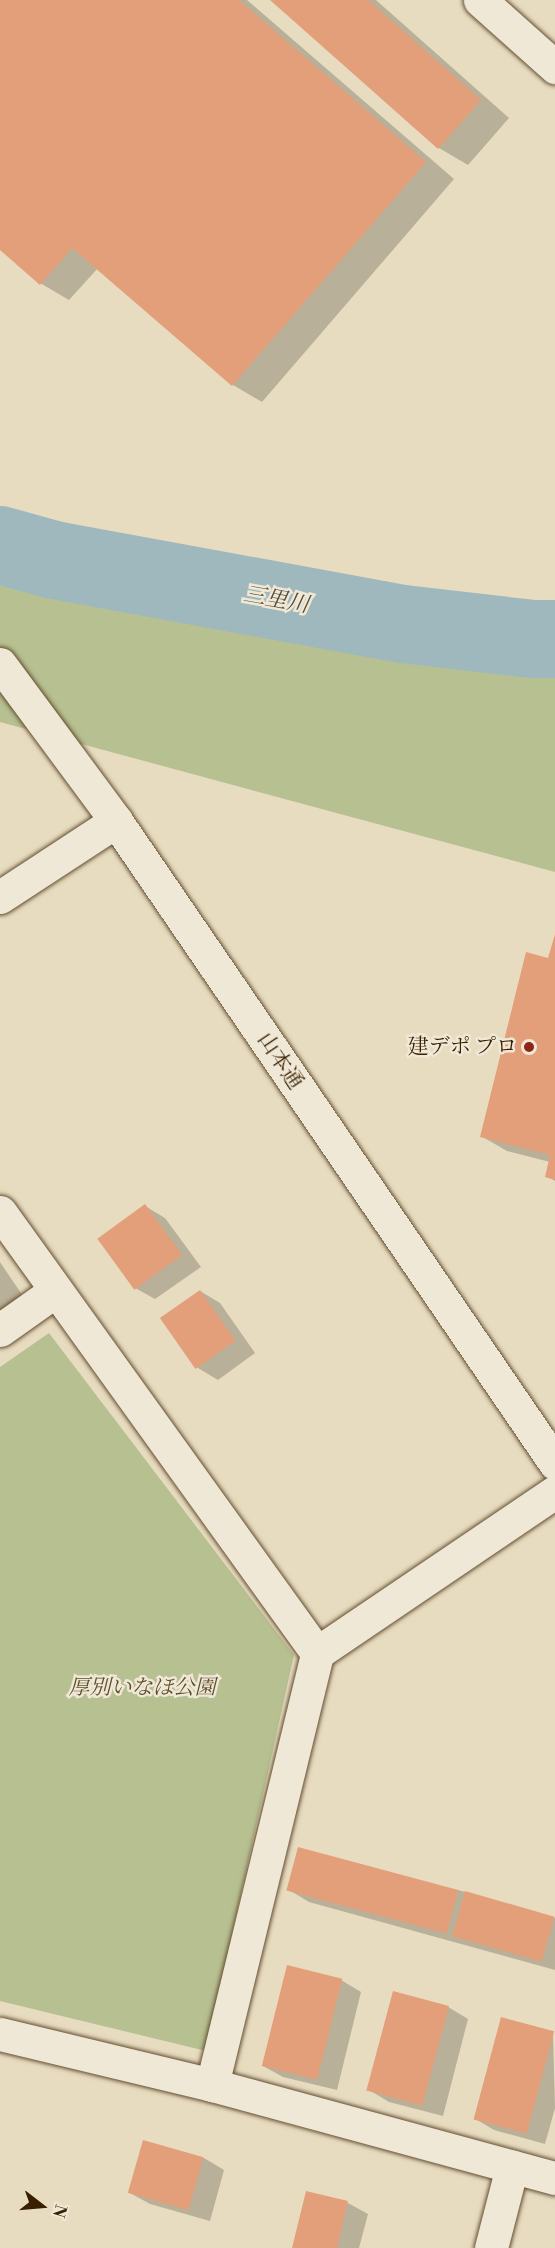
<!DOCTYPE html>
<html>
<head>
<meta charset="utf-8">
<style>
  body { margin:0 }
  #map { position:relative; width:555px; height:2248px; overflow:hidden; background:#e8dcc0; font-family:"Libre Bodoni","Noto Serif JP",serif }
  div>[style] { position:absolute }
  .green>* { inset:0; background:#b7c091 }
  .shadow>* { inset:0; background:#0003 }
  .river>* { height:78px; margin:-39px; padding:0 39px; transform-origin:39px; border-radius:39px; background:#9eb8be }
  .building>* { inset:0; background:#e39f7a; transform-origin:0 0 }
  .roads { filter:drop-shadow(0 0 2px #644e30) drop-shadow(0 0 2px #644e30) }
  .street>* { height:33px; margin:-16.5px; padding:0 16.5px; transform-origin:16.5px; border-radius:16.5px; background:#f0e8d6 }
  .secondary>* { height:33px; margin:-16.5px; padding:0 16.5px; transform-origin:16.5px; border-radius:16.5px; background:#f0e8d6 }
  .dots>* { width:16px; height:16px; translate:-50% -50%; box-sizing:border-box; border:3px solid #f0e8d6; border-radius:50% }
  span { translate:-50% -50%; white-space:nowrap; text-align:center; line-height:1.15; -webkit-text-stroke:5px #f0e8d6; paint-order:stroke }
  .poi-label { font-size:21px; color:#381f00 }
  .right { translate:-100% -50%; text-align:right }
  .street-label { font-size:21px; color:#381f00 }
  .park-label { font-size:21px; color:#5e4f2c; font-style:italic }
  .water-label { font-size:22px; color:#574d39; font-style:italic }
  .north { position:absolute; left:12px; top:2176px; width:60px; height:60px; -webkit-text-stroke:4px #f0e8d6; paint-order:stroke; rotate:106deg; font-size:16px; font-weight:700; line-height:24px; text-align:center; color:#381f00 }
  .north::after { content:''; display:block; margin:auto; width:21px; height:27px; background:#381f00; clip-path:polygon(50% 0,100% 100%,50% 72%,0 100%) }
</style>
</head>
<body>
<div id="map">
  <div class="green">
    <div style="clip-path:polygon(0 556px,555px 664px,555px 872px,0 722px)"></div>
    <div style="clip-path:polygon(49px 1333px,294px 1655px,206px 2051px,0 2001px,0 1367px)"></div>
  </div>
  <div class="shadow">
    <div style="clip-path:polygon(0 0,247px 0,454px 179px,262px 402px,233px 385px,98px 268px,69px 300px,40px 283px,0 248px)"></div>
    <div style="clip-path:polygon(272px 0,376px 0,509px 118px,468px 165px,439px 148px)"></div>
    <div style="clip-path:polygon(555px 937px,555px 1181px,546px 1176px,550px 1162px,507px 1151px,481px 1136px,549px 959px)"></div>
    <div style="clip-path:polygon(145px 1206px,165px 1218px,201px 1267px,155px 1299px,135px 1288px)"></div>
    <div style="clip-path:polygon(0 1262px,31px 1308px,0 1329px)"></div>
    <div style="clip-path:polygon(200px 1291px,220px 1303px,255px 1353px,218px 1380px,198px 1368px,163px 1318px)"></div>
    <div style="clip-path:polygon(289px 1890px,458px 1890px,555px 1918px,555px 1970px,309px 1902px)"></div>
    <div style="clip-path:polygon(341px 1980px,361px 1992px,337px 2090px,283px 2077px,263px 2066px)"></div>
    <div style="clip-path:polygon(448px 2007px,468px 2019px,443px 2116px,389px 2102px,369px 2090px)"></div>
    <div style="clip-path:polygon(553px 2033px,555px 2108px,545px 2144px,494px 2130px,474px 2118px)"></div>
    <div style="clip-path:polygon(204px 2158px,224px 2170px,210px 2221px,150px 2204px,130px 2193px)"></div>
    <div style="clip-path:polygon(348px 2203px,368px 2214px,359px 2248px,294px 2248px)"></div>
  </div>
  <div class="river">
    <div style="left:0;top:545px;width:56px;rotate:15.5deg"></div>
    <div style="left:54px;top:560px;width:355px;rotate:10.4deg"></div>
    <div style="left:403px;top:624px;width:131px;rotate:6.6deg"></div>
    <div style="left:533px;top:639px;width:22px"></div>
  </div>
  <div class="building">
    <div style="clip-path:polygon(0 0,239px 0,426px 162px,232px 386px,72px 248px,40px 285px,0 250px)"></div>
    <div style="clip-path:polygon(270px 0,368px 0,481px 100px,438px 149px)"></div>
    <div style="clip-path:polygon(555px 934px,555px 1180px,545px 1177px,550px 1155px,480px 1137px,526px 952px,548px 958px)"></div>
    <div style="left:145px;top:1204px;width:63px;height:59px;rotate:54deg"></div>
    <div style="left:200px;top:1290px;width:62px;height:49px;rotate:55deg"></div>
    <div style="left:298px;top:1847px;width:166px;height:45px;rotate:15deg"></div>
    <div style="left:465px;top:1891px;width:93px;height:47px;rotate:16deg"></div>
    <div style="left:287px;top:1965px;width:57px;height:104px;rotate:14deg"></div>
    <div style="left:393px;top:1991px;width:58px;height:103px;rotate:15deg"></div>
    <div style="left:501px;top:2017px;width:55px;height:106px;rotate:15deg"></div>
    <div style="left:143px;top:2140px;width:63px;height:55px;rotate:16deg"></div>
    <div style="clip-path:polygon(306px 2191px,348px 2201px,337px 2248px,292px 2248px)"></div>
  </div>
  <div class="roads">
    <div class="street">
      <div style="left:480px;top:0;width:101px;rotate:41.8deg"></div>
      <div style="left:0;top:897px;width:139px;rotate:-33.2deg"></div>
      <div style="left:0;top:1212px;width:543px;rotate:54.29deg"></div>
      <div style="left:0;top:1330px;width:67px;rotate:-35.3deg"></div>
      <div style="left:0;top:2034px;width:218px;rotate:13.5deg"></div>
      <div style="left:212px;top:2085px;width:355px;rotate:15.2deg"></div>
      <div style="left:212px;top:2085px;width:445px;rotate:-76.3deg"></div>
      <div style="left:317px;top:1653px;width:287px;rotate:-34.1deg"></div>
      <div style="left:491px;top:2248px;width:84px;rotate:-75.5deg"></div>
    </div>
    <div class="secondary">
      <div style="left:0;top:664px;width:195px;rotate:53.5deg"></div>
      <div style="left:116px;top:821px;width:778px;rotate:55.64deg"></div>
    </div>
  </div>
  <div class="dots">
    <div style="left:529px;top:1047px;background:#8f2418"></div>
  </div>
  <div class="poi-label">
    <span class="right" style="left:517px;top:1047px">建デポ プロ</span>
  </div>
  <div class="street-label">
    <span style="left:280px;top:1061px;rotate:56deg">山本通</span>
  </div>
  <div class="park-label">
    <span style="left:142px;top:1688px">厚別いなほ公園</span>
  </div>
  <div class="water-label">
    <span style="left:276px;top:600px;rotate:10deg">三里川</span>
  </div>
  <div class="north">N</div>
</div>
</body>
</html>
